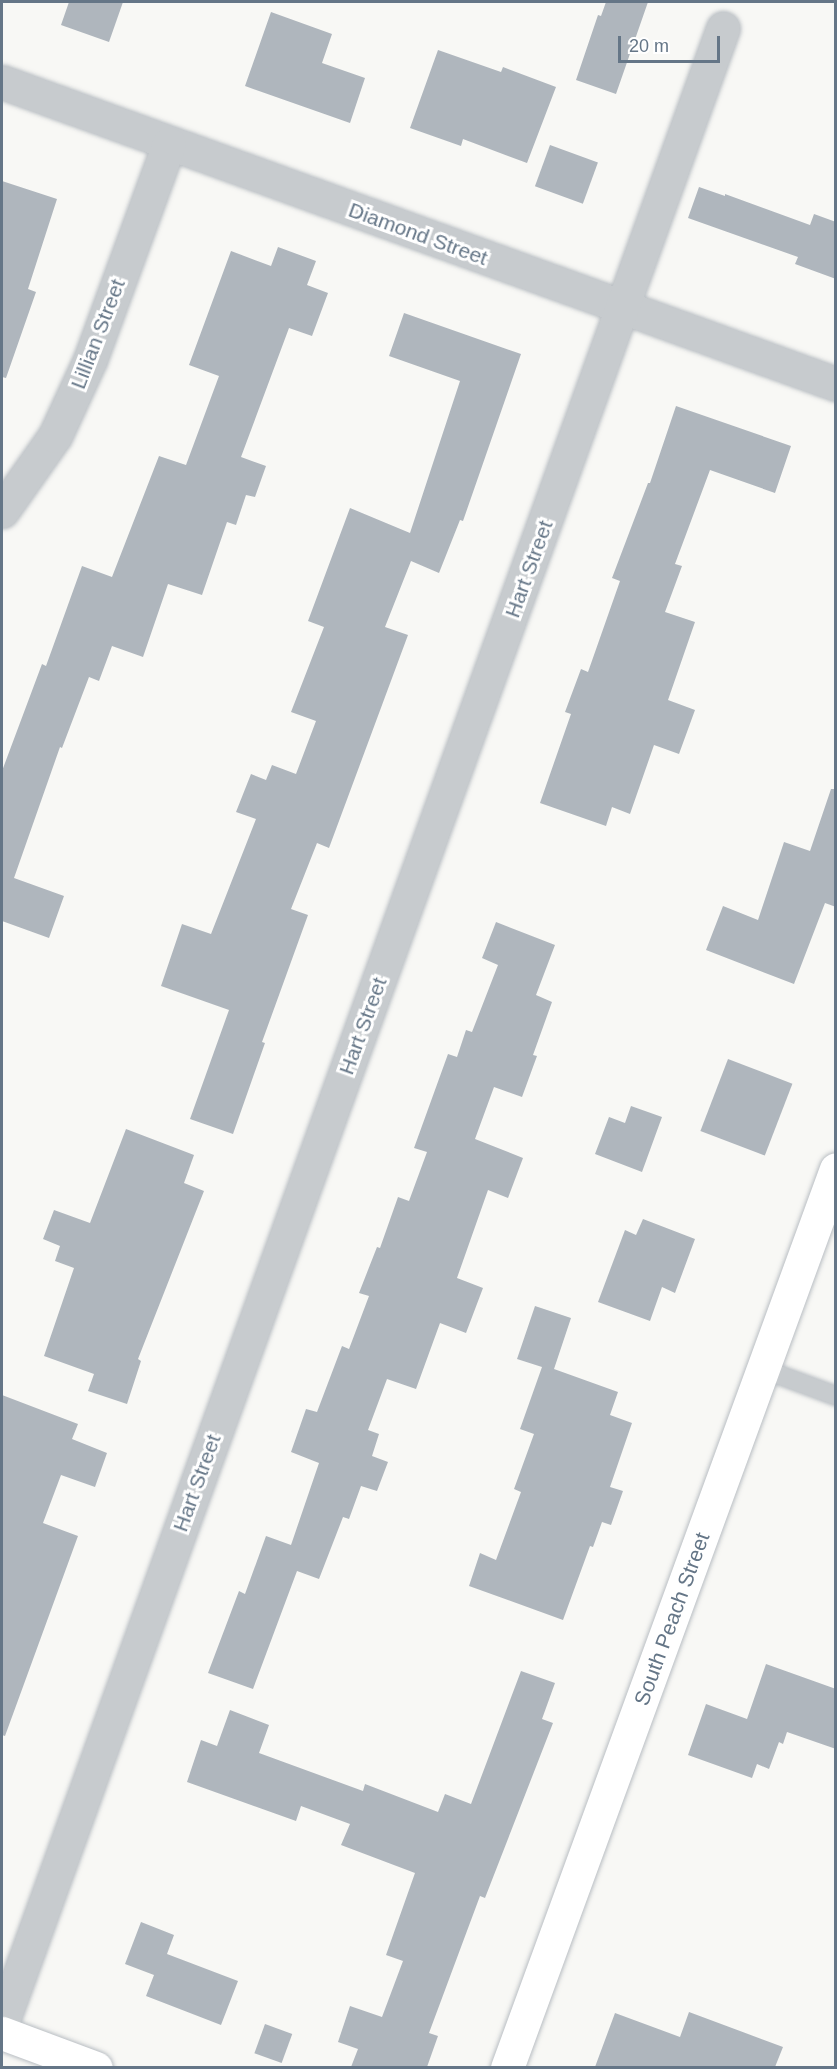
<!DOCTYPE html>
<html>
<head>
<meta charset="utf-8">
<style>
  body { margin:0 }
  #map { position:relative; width:837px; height:2069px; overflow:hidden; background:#f8f8f5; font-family:Arial,sans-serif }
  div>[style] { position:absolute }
  .building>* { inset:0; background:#afb6bd; transform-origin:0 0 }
  .roads { filter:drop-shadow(0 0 2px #b9bec3) drop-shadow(0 0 2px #b9bec3) }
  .lane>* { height:18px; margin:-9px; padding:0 9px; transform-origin:9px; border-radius:9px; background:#c7cbce }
  .street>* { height:33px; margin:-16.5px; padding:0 16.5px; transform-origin:16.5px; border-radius:16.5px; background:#c7cbce }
  .secondary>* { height:33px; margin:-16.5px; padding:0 16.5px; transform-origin:16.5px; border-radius:16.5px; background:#fff }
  span { translate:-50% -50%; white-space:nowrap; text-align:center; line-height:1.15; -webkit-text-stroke:6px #fff; paint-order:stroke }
  .street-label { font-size:21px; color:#657687 }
  .frame { position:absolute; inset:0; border:3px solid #657687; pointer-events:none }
  .scale { position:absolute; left:618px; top:36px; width:102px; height:27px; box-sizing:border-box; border:3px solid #657687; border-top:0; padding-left:8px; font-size:18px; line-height:21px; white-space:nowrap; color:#657687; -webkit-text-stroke:4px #fff; paint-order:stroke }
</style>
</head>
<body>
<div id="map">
  <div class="building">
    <div style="clip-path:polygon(69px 2px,123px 2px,109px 42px,61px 25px)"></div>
    <div style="clip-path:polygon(606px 2px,648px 2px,616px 94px,576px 80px,598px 15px,601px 16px)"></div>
    <div style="clip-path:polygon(271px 12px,332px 34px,322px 63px,365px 78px,350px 123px,245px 86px)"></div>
    <div style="clip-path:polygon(438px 50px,501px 72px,503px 67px,556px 87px,527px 163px,463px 139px,461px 146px,410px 128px)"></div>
    <div style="left:550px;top:145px;width:51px;height:44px;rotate:20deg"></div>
    <div style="clip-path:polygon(2px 181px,57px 199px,28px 289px,36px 292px,6px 378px,2px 377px)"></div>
    <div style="clip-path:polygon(699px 187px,725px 196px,725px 194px,810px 225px,814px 214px,836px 222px,836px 279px,795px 264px,798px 257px,688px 218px)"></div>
    <div style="clip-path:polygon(278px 247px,316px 261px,307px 285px,328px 293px,312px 336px,289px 328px,241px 457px,266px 466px,255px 497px,246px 495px,236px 525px,227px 522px,202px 595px,168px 584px,143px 657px,112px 646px,99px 681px,89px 677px,62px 748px,60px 747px,14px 878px,64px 896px,49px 938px,2px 921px,2px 771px,42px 664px,46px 666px,82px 566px,112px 577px,159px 456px,186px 465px,219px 376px,189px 365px,231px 251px,271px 266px)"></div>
    <div style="clip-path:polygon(404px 313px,521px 354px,463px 521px,460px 520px,439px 573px,411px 561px,385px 627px,408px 635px,329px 848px,317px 843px,291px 909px,308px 915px,262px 1042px,265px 1043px,233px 1134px,190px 1119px,229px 1010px,161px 986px,182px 924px,211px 934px,256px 819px,236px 812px,251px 774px,266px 780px,272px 765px,296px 774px,316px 721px,291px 712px,324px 627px,308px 621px,350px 508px,410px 533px,460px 381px,389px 356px)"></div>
    <div style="clip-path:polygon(676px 406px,791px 446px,775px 493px,710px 470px,675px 564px,682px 566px,665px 612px,695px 622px,668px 700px,695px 710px,679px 754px,654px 745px,630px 814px,612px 807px,606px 826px,540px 803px,571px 714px,565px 712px,581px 669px,588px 672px,620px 581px,612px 578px,648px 483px,650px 483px)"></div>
    <div style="clip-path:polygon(831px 789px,836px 789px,836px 907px,825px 903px,794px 984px,706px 950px,723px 906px,758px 920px,784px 842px,810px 851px)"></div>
    <div style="clip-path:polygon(496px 922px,555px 945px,536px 995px,552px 1002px,533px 1055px,537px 1056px,522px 1097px,494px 1087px,475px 1139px,523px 1158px,508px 1198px,488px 1190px,457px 1278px,483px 1288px,466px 1333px,440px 1323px,416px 1389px,387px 1379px,368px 1430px,379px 1434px,372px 1456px,388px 1462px,377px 1491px,361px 1486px,349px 1519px,343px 1517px,319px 1579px,297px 1571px,253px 1689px,208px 1673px,239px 1591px,245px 1594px,266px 1536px,291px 1545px,319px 1463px,291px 1452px,306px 1409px,317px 1412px,342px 1346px,349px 1349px,369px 1296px,359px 1293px,377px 1247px,380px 1248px,398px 1197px,409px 1201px,427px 1152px,414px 1148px,448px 1054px,457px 1057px,466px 1030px,472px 1032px,498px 965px,482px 958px)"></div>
    <div style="left:728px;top:1059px;width:69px;height:77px;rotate:21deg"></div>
    <div style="clip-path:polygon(631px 1106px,662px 1117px,642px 1172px,595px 1154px,609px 1117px,625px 1123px)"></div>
    <div style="clip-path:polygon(126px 1129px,194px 1155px,184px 1183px,204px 1191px,138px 1359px,141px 1361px,127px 1404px,88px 1391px,94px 1374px,44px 1356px,74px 1268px,55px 1261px,60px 1246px,43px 1239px,54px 1210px,90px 1223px)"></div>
    <div style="clip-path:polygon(643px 1219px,695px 1239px,675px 1293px,662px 1287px,650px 1321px,598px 1302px,625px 1230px,636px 1235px)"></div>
    <div style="clip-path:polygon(535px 1306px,571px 1318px,554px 1369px,618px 1392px,610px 1415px,632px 1423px,610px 1487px,623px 1491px,611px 1525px,602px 1522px,593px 1547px,590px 1546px,563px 1620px,469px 1586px,480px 1553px,496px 1560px,521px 1492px,514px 1489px,534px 1434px,520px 1429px,542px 1367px,517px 1359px)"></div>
    <div style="clip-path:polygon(2px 1395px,78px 1424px,72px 1439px,107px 1453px,95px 1487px,61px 1475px,43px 1523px,78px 1536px,5px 1736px,2px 1735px)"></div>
    <div style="clip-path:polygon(766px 1664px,836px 1689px,836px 1749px,787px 1732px,783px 1744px,779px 1742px,769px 1769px,757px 1764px,752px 1778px,688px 1755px,706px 1704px,747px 1719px)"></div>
    <div style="clip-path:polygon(521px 1671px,555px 1683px,542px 1719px,553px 1723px,485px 1898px,480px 1896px,429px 2033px,438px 2036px,427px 2067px,351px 2067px,358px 2049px,338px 2042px,350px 2006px,382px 2017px,403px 1961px,386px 1955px,415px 1873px,341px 1845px,350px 1824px,301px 1806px,296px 1821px,187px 1782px,201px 1740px,217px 1746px,230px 1710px,269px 1725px,259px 1753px,363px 1791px,365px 1784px,438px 1812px,445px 1794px,471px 1804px)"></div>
    <div style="clip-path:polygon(141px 1922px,174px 1935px,167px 1954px,238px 1981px,221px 2025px,146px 1996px,154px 1975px,125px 1964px)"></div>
    <div style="clip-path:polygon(689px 2012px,783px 2047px,775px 2067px,595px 2067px,615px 2013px,680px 2037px)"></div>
    <div style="left:265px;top:2024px;width:29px;height:31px;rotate:20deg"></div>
  </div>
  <div class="roads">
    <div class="lane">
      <div style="left:763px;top:1369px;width:78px;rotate:20.3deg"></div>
    </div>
    <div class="street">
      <div style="left:2px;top:82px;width:887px;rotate:19.91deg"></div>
      <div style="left:2px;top:511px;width:92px;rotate:-54.8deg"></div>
      <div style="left:55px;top:436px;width:84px;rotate:-65.3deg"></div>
      <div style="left:90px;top:360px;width:230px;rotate:-69.9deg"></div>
      <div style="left:2px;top:2023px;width:2121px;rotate:-70.13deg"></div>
    </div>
    <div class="secondary">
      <div style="left:2px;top:2033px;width:100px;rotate:20.4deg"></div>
      <div style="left:507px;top:2068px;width:957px;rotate:-69.9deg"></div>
    </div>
  </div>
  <div class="street-label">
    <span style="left:418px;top:234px;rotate:20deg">Diamond Street</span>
    <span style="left:98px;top:334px;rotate:-69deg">Lillian Street</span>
    <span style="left:529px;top:569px;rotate:-70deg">Hart Street</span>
    <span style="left:363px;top:1026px;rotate:-70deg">Hart Street</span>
    <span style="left:197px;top:1483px;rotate:-70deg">Hart Street</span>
    <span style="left:672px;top:1619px;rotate:-70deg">South Peach Street</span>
  </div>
  <div class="frame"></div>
  <div class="scale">20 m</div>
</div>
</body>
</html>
